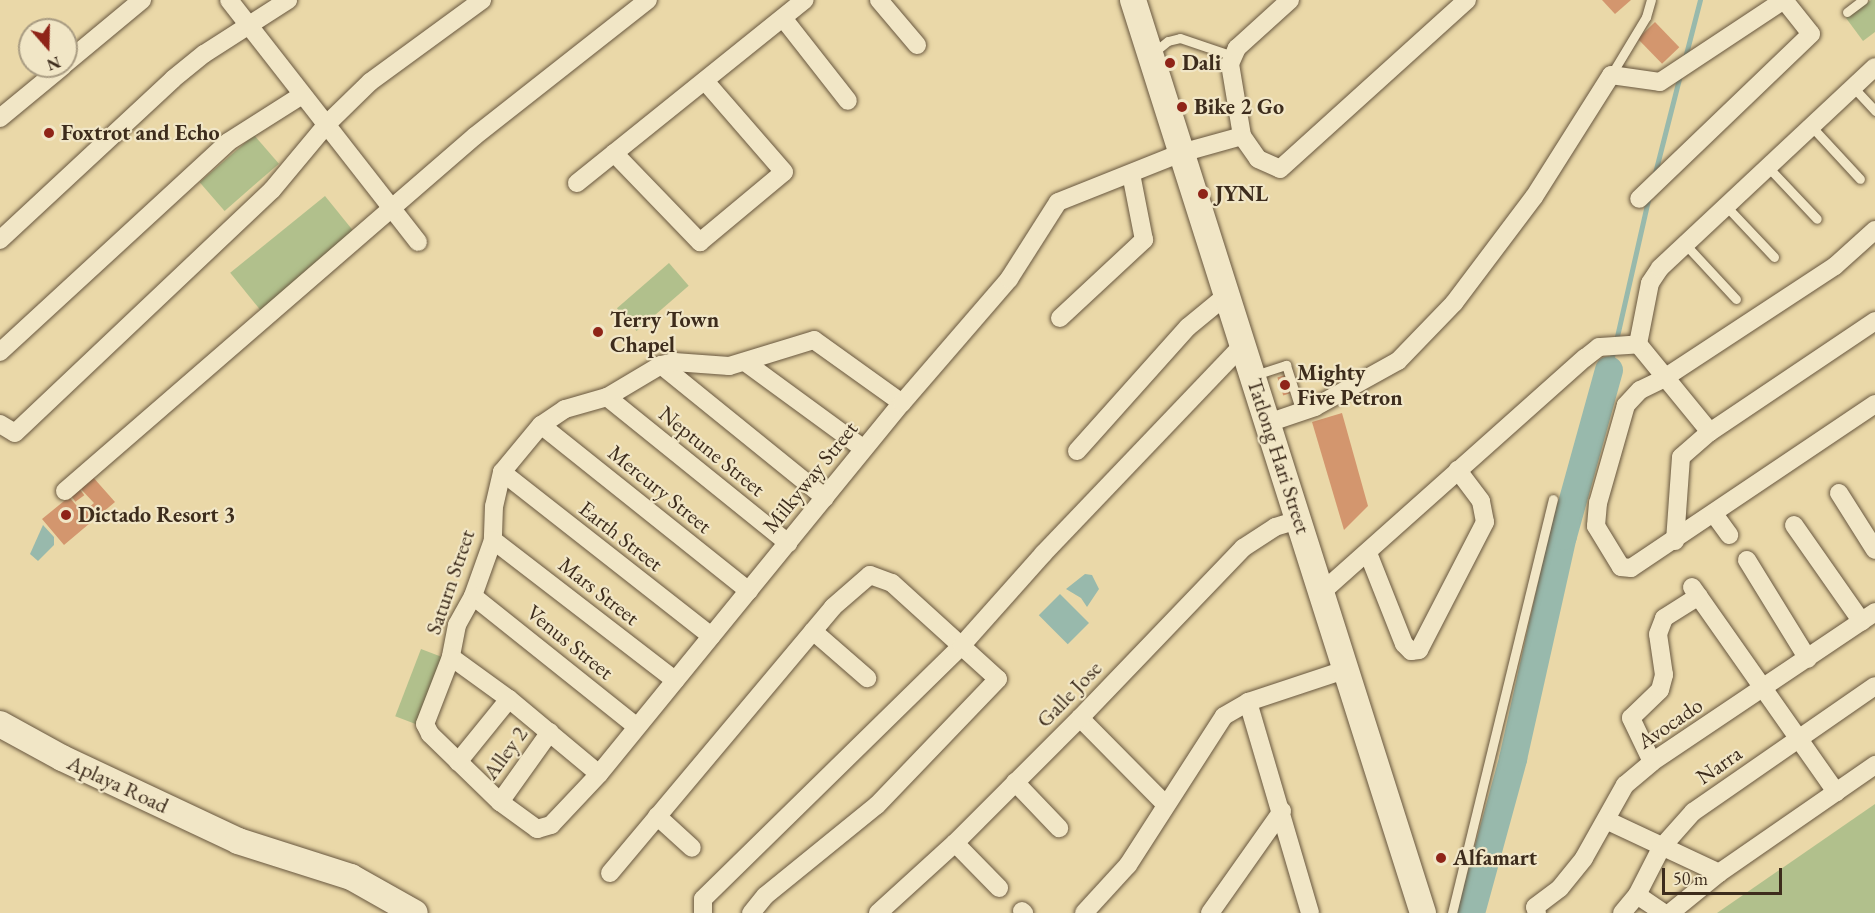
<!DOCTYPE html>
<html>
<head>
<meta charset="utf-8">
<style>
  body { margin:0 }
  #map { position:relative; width:1875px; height:913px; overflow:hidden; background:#ead8a8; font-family:"EB Garamond",serif }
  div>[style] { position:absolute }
  .green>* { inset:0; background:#b1c08c; transform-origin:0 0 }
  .water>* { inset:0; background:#98b9ac; transform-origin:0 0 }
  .stream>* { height:4.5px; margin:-2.25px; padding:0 2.25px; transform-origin:2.25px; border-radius:2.25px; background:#98b9ac }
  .river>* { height:28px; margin:-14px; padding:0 14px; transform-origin:14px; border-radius:14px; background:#98b9ac }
  .building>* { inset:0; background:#d3966e; transform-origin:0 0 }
  .roads { filter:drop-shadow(0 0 2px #68573f) drop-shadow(0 0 2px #68573f) }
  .lane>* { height:9px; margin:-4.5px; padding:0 4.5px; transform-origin:4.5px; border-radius:4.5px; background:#f1e6c6 }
  .street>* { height:18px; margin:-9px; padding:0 9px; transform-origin:9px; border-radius:9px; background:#f1e6c6 }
  .secondary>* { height:26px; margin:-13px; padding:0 13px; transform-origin:13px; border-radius:13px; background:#f1e6c6 }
  .dots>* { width:16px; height:16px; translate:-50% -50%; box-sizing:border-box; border:3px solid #f1e6c6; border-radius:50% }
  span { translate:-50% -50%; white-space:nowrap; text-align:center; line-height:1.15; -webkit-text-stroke:4.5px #f1e6c6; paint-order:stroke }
  .poi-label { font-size:22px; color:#3d2c1c; font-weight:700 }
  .left { translate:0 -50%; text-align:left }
  .street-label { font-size:22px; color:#3d2c1c }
  .north { position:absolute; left:18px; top:18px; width:60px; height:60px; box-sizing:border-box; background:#f1e6c6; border:2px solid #a99c82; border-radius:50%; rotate:160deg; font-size:16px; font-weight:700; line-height:24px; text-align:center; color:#3d2c1c }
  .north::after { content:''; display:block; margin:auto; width:21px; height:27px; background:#8f2418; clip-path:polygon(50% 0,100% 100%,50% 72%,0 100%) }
  .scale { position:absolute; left:1662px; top:868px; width:120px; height:27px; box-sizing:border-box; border:3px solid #3d2c1c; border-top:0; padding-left:8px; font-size:18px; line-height:21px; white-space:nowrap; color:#3d2c1c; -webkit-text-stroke:4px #f1e6c6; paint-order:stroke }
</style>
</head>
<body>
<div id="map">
  <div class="green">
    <div style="clip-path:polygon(1871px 0,1875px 0,1875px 32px,1863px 41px,1846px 18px)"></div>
    <div style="left:254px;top:135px;width:38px;height:72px;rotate:49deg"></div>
    <div style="left:325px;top:196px;width:48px;height:122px;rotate:51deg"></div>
    <div style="left:669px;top:263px;width:30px;height:69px;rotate:49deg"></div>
    <div style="left:421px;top:649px;width:26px;height:72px;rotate:21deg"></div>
    <div style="clip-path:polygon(1875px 804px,1875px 913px,1717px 913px)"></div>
  </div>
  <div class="water">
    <div style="clip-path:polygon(43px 525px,54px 537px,54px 545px,38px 561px,30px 554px)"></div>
    <div style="clip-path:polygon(1085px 574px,1092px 575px,1099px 589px,1087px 607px,1081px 598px,1066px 589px)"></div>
    <div style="left:1060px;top:594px;width:41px;height:30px;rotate:45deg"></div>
  </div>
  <div class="stream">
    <div style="left:1685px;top:58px;width:60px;rotate:-75.5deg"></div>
    <div style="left:1654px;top:177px;width:105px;rotate:-75.7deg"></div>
    <div style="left:1616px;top:341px;width:145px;rotate:-77.2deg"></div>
    <div style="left:1609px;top:370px;width:22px;rotate:-77deg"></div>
  </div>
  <div class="river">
    <div style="left:1471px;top:913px;width:160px;rotate:-74.7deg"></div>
    <div style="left:1513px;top:759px;width:229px;rotate:-77.4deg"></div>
    <div style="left:1563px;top:536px;width:172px;rotate:-74.5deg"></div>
  </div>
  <div class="building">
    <div style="clip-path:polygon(1602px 0,1631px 0,1615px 14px)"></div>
    <div style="left:1655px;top:22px;width:35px;height:24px;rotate:46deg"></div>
    <div style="left:1285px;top:375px;width:19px;height:8px;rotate:72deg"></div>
    <div style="clip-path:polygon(1342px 413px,1368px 506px,1344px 530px,1312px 422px)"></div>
    <div style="clip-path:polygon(92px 476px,115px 502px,64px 545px,42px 519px,69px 497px,83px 513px,94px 503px,79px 487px)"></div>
    <div style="left:79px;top:488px;width:9px;height:11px;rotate:54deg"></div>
  </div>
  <div class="roads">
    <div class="lane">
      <div style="left:1847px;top:12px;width:20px;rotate:-37deg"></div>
      <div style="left:1153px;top:53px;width:19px;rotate:-39deg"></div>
      <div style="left:1168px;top:41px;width:12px;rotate:-14deg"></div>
      <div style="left:1180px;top:38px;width:56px;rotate:18.8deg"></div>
      <div style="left:1611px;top:75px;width:68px;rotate:-58.9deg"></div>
      <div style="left:1646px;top:17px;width:18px;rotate:-74deg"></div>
      <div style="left:1853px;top:87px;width:33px;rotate:47deg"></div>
      <div style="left:1811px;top:126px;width:72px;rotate:47.2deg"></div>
      <div style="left:1768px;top:167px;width:71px;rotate:46.7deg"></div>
      <div style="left:1726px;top:206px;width:70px;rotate:46.7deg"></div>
      <div style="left:1685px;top:244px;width:75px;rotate:47.2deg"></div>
      <div style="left:1255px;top:375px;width:33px;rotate:-18deg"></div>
      <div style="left:1286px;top:365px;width:49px;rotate:72.3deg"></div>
      <div style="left:1452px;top:913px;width:426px;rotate:-76.3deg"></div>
    </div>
    <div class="street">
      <div style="left:229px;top:0;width:307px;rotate:52deg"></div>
      <div style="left:879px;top:0;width:59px;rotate:49.8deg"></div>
      <div style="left:1290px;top:0;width:72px;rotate:137.8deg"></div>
      <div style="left:1237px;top:48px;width:17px;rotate:114deg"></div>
      <div style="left:1230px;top:64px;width:73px;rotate:80.5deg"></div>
      <div style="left:1242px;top:136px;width:28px;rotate:55deg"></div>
      <div style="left:1258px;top:159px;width:24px;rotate:24deg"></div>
      <div style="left:1280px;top:169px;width:252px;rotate:-42.1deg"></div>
      <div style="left:783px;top:18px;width:105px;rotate:51.9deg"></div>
      <div style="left:66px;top:63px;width:99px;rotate:-39.7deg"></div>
      <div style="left:0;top:118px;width:82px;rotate:-39.5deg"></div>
      <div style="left:614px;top:153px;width:124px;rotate:46deg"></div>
      <div style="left:700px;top:242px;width:109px;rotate:-39.8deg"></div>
      <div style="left:784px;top:172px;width:121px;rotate:-131deg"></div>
      <div style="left:577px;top:183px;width:292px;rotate:-38.8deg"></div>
      <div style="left:1875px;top:230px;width:54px;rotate:138deg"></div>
      <div style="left:1835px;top:266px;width:206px;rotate:146.7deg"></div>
      <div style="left:1663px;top:379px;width:25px;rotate:154deg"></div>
      <div style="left:1640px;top:390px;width:21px;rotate:133deg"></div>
      <div style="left:1626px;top:405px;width:102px;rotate:105.9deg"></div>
      <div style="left:1598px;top:503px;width:23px;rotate:95deg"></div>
      <div style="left:1596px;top:526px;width:48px;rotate:58.6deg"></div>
      <div style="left:1621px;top:567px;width:10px;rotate:6deg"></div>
      <div style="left:1631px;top:568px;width:294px;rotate:-33.9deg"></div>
      <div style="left:0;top:240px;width:236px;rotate:-42.9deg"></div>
      <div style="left:173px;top:79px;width:40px;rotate:-39deg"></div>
      <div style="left:204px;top:54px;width:100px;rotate:-32.7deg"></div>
      <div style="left:1060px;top:318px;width:115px;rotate:-42.9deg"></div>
      <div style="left:1144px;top:240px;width:67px;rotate:-101.1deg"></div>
      <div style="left:0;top:352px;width:310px;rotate:-42.6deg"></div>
      <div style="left:228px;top:142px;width:88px;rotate:-32.4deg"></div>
      <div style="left:745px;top:362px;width:147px;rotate:36.2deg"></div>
      <div style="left:661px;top:365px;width:211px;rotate:39deg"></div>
      <div style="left:607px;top:397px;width:233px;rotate:38.9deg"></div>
      <div style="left:902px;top:403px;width:108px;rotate:-144.4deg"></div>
      <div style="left:814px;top:340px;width:89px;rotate:163deg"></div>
      <div style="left:729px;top:366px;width:55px;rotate:-175.8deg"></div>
      <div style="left:674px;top:362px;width:13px;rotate:167deg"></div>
      <div style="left:661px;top:365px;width:63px;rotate:149.3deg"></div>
      <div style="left:607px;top:397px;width:44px;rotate:164.1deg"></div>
      <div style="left:565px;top:409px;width:29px;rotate:146deg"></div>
      <div style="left:541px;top:425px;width:61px;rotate:129.7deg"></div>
      <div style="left:502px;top:472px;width:35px;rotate:103deg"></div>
      <div style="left:494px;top:506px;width:34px;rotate:92deg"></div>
      <div style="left:493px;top:540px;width:59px;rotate:109.7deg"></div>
      <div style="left:473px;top:596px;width:33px;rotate:119deg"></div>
      <div style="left:457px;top:625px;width:33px;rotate:101deg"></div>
      <div style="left:451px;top:657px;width:72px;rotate:111.2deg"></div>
      <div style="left:425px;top:724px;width:11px;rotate:63deg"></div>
      <div style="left:430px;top:734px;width:98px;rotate:44.2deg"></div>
      <div style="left:500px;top:802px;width:46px;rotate:36.1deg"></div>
      <div style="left:537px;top:829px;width:15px;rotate:-16deg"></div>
      <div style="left:551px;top:825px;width:70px;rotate:-46.7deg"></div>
      <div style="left:599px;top:774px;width:479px;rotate:-50.8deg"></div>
      <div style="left:902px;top:403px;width:164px;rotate:-49.2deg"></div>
      <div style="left:1009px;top:279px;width:91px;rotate:-57.5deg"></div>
      <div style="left:1058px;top:202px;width:132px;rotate:-21.7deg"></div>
      <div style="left:1181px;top:153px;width:63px;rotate:-15.6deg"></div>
      <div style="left:1268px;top:423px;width:50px;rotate:-18.8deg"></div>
      <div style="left:1315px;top:407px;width:95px;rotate:-29deg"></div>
      <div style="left:1398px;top:361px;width:81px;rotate:-46deg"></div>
      <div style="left:1454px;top:303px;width:133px;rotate:-53deg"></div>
      <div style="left:1534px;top:197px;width:144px;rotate:-57.7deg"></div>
      <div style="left:1611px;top:75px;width:49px;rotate:8.1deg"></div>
      <div style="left:1660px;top:82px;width:149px;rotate:-33.5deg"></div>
      <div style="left:1784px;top:0;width:43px;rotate:51.5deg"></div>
      <div style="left:1811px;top:34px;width:238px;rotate:136.2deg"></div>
      <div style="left:0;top:424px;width:17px;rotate:31deg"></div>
      <div style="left:15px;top:433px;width:354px;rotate:-43.4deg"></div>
      <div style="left:272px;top:190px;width:86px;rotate:-50.2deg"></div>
      <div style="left:327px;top:124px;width:60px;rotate:-44.3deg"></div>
      <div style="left:370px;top:82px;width:139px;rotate:-36.2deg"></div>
      <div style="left:541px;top:425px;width:266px;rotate:38.6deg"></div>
      <div style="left:1710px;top:432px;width:114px;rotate:-129.3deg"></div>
      <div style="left:1638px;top:344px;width:62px;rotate:-78.9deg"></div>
      <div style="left:1650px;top:283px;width:18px;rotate:-56deg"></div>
      <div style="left:1660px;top:268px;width:294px;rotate:-43.1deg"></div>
      <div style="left:1077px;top:451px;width:166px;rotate:-48.2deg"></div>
      <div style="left:1188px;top:327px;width:50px;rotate:-39.4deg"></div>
      <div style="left:502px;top:472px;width:266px;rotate:38.1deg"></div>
      <div style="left:65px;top:491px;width:542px;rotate:-40.89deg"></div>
      <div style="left:475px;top:136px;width:220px;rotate:-38.2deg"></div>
      <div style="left:1839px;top:493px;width:67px;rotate:57.7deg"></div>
      <div style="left:1714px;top:514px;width:26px;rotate:54deg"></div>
      <div style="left:1794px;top:525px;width:118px;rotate:55deg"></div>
      <div style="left:493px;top:540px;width:230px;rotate:37.6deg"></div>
      <div style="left:1675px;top:541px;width:84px;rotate:-85.9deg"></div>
      <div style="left:1681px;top:457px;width:38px;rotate:-41deg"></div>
      <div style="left:1710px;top:432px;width:199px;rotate:-33.9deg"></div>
      <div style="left:1368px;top:553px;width:98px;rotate:68.4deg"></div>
      <div style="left:1404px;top:644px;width:10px;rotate:45deg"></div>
      <div style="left:1411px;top:651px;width:8px;rotate:-7deg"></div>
      <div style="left:1419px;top:650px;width:144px;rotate:-62.7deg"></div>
      <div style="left:1485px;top:522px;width:21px;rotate:-101deg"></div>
      <div style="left:1481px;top:501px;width:39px;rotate:-127deg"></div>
      <div style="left:1747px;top:560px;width:116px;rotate:58.4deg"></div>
      <div style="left:1692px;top:587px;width:251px;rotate:54.9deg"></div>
      <div style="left:1322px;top:592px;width:352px;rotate:-41.7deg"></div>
      <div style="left:1585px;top:358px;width:18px;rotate:-38deg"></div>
      <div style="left:1599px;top:347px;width:39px;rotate:-4deg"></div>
      <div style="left:473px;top:596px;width:208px;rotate:38.6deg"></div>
      <div style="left:813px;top:631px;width:72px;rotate:41deg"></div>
      <div style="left:451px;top:657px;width:72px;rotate:35.9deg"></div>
      <div style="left:509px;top:699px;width:117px;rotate:39.8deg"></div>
      <div style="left:1248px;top:702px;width:220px;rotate:73.6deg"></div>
      <div style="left:1080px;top:718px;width:122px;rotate:45.3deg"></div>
      <div style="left:458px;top:762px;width:81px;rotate:-51deg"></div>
      <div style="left:1652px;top:762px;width:49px;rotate:-115.5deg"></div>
      <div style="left:1631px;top:718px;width:40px;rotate:-44deg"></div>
      <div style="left:1660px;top:690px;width:16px;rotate:-75deg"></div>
      <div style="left:1664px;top:675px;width:41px;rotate:-98.3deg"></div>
      <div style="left:1658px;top:634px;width:17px;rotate:-69deg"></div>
      <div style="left:1664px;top:618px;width:41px;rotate:-32.2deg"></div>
      <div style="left:1015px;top:782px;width:64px;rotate:46.3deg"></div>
      <div style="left:500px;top:802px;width:86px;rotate:-54.5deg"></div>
      <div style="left:657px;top:816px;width:47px;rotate:42.4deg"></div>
      <div style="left:1606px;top:820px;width:125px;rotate:25.1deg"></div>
      <div style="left:955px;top:843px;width:63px;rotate:45.6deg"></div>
      <div style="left:610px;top:873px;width:347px;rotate:-50deg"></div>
      <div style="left:833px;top:607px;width:49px;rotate:-40.9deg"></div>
      <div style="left:870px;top:575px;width:23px;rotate:20deg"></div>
      <div style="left:892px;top:583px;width:143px;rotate:42.2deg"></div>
      <div style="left:998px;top:679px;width:175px;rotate:133.8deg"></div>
      <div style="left:877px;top:805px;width:144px;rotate:140.9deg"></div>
      <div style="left:765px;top:896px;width:22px;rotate:129deg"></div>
      <div style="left:1637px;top:895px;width:32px;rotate:34deg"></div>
      <div style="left:1022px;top:911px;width:3px;rotate:45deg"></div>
      <div style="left:703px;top:913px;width:14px;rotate:-90deg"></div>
      <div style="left:703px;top:899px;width:363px;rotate:-44.4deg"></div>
      <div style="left:962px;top:645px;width:122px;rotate:-48.3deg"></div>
      <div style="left:1043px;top:554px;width:289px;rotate:-46.3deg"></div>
      <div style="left:878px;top:913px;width:104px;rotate:-42.3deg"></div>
      <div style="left:955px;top:843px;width:177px;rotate:-45deg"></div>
      <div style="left:1080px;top:718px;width:236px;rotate:-46.2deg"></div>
      <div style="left:1243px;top:548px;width:38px;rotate:-33deg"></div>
      <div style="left:1275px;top:527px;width:27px;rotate:-17deg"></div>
      <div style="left:1084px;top:913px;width:65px;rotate:-47.5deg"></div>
      <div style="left:1128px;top:865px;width:177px;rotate:-57.2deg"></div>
      <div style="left:1224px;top:716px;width:28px;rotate:-30deg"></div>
      <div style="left:1248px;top:702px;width:104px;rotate:-18.4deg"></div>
      <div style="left:1210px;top:913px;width:125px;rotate:-54.8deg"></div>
      <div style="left:1537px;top:913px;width:6px;rotate:-108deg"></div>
      <div style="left:1535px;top:907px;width:31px;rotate:-37deg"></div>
      <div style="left:1560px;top:888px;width:38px;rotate:-51deg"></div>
      <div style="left:1584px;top:858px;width:84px;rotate:-60.7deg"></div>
      <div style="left:1625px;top:785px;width:35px;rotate:-40deg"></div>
      <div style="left:1652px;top:762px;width:269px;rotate:-33.9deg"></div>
      <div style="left:1622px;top:913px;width:23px;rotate:-50deg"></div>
      <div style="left:1637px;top:895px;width:53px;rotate:-62.9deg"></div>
      <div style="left:1661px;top:848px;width:48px;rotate:-48.4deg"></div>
      <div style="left:1693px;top:812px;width:221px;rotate:-34.7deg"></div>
      <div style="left:1670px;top:913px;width:63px;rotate:-39.2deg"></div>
      <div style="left:1719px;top:873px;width:190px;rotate:-34.7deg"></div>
    </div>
    <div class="secondary">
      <div style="left:1133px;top:0;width:958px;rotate:72.38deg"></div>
      <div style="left:0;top:724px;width:71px;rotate:28.7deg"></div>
      <div style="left:62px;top:758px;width:195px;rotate:25.2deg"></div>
      <div style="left:238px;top:841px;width:119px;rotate:17.7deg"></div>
      <div style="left:351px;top:877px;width:73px;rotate:29.4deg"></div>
    </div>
  </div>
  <div class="dots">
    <div style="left:1170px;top:63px;background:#8f2418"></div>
    <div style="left:1182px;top:107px;background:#8f2418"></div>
    <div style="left:49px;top:133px;background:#8f2418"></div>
    <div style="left:1203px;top:194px;background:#8f2418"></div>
    <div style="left:598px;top:332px;background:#8f2418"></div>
    <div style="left:1285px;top:385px;background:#8f2418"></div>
    <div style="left:66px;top:515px;background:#8f2418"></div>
    <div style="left:1441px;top:858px;background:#8f2418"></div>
  </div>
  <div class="poi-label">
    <span class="left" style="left:1182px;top:63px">Dali</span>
    <span class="left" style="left:1194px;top:107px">Bike 2 Go</span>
    <span class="left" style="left:61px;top:133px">Foxtrot and Echo</span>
    <span class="left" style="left:1215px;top:194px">JYNL</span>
    <span class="left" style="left:610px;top:332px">Terry Town<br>Chapel</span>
    <span class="left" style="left:1297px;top:385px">Mighty<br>Five Petron</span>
    <span class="left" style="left:78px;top:515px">Dictado Resort 3</span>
    <span class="left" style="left:1453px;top:858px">Alfamart</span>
  </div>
  <div class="street-label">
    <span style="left:712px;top:451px;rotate:39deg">Neptune Street</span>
    <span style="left:1279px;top:456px;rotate:72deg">Tatlong Hari Street</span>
    <span style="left:810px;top:477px;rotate:-51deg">Milkyway Street</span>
    <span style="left:660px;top:489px;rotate:39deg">Mercury Street</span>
    <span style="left:621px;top:536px;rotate:38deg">Earth Street</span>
    <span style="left:450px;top:582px;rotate:-71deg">Saturn Street</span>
    <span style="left:599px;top:591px;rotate:38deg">Mars Street</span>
    <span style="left:570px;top:642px;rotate:39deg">Venus Street</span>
    <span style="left:1069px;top:694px;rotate:-46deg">Galle Jose</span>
    <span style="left:1670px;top:723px;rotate:-34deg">Avocado</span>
    <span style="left:505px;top:753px;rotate:-54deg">Alley 2</span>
    <span style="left:1719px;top:765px;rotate:-35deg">Narra</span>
    <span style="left:118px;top:784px;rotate:25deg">Aplaya Road</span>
  </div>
  <div class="north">N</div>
  <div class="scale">50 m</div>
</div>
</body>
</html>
